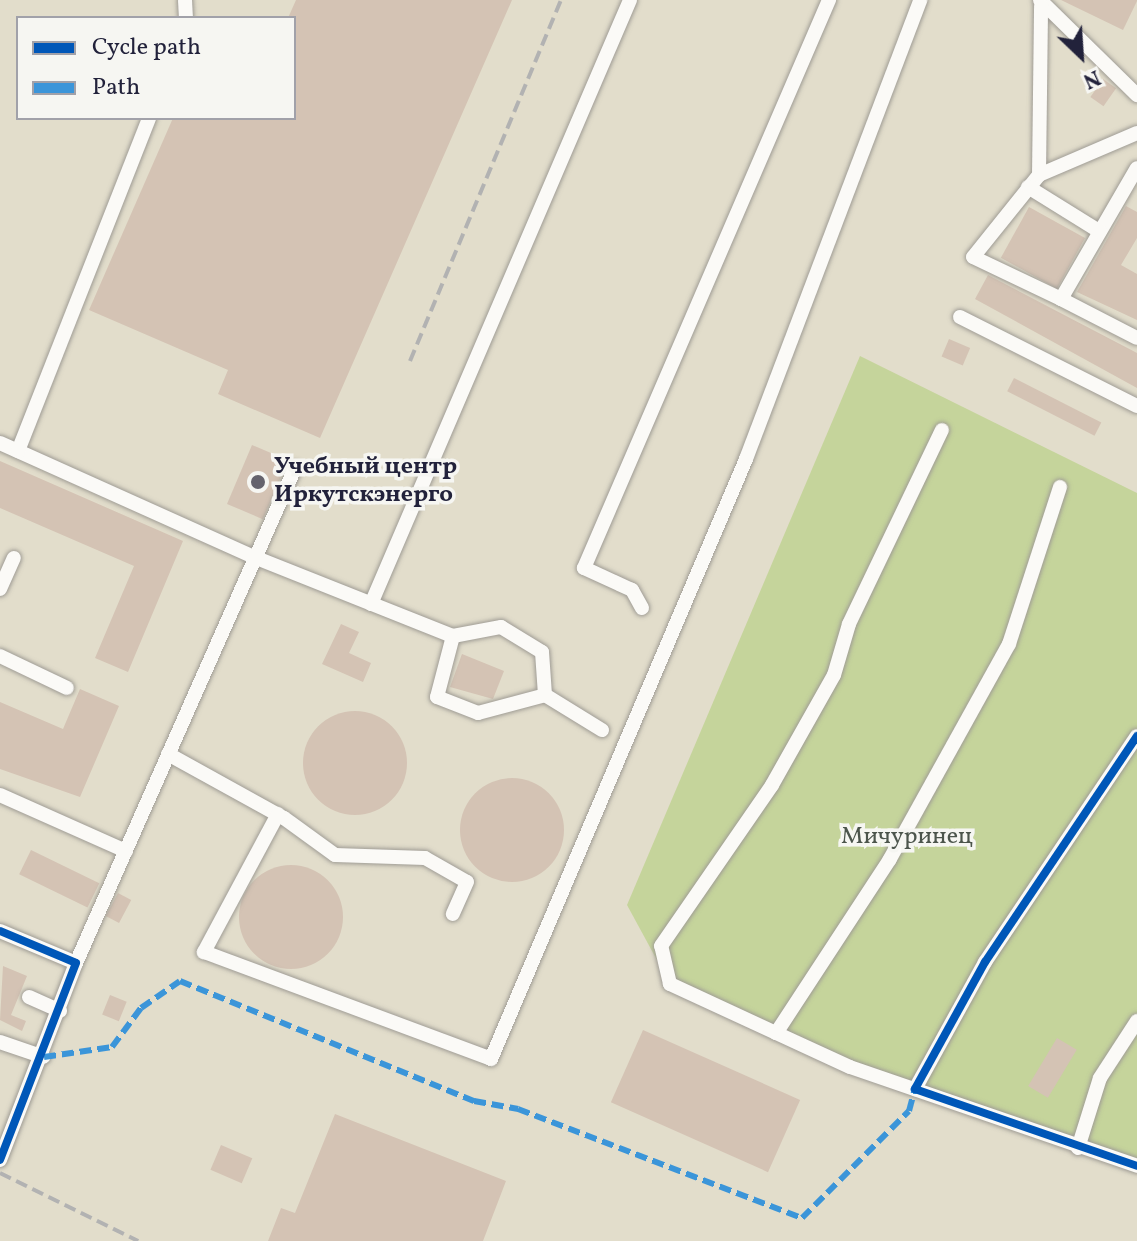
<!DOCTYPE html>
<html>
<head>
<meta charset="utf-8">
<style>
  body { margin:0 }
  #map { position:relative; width:1137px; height:1241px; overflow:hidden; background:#e2ddcb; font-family:Vollkorn,serif }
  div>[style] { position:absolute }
  .green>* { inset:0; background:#c5d49b }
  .building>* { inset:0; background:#d4c3b4; transform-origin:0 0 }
  .round { border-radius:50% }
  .roads { filter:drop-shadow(0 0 2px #9f9c95) drop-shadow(0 0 2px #9f9c95) }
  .minor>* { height:14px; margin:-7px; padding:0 7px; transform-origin:7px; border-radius:7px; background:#fbfaf7 }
  .rail>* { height:4px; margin-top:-2px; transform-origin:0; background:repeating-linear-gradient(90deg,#b2b2b2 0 12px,transparent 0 18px) }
  .quiet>* { height:6px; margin-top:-3px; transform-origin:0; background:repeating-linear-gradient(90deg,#3b95d9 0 12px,transparent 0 18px) }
  .cycleway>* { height:8px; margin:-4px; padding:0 4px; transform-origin:4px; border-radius:4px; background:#0057b8 }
  .dots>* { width:22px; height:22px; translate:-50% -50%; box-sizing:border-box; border:4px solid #f6f6f2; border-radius:50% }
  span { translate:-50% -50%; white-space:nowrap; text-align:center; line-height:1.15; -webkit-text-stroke:7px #f6f6f2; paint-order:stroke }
  .poi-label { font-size:24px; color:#22223b; font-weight:700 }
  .left { translate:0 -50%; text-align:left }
  .park-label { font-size:24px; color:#4c554c }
  .legend { position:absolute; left:16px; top:16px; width:280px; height:104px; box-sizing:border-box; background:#f6f6f2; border:2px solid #a1a1a9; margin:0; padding:10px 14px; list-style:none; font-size:24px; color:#22223b }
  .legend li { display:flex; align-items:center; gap:16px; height:40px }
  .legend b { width:40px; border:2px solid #a1a1a9 }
  .north { position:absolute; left:1041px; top:16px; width:80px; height:80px; -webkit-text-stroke:6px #f6f6f2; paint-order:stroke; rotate:155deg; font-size:22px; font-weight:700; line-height:32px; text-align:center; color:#22223b }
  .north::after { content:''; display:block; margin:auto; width:28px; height:36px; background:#22223b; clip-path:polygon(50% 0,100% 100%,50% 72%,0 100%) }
</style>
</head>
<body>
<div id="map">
  <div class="green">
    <div style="clip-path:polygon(860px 356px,1137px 493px,1137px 1172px,917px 1097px,670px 984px,627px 905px)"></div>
  </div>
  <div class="building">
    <div style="clip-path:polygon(296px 0,512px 0,320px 438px,218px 394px,228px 370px,89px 310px,173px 118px,294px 118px,288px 18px)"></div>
    <div style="clip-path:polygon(1061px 0,1137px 0,1137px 1px,1123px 30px)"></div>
    <div style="left:1103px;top:79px;width:16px;height:22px;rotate:35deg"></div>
    <div style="clip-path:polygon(1126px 206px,1137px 212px,1137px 238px,1121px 265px,1137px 274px,1137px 320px,1077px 292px)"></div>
    <div style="left:1029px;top:207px;width:64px;height:58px;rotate:29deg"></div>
    <div style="clip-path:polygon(988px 275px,1137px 353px,1137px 388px,975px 299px)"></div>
    <div style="left:949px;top:339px;width:23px;height:19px;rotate:23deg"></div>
    <div style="left:1014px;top:378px;width:98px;height:15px;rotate:27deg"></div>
    <div style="left:252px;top:445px;width:39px;height:64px;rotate:23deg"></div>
    <div style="clip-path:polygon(0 461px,183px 541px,128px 672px,95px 658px,134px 566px,0 508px)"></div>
    <div style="clip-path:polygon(341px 624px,359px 632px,349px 653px,371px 663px,363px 682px,322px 664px)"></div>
    <div style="clip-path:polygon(462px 654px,504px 671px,493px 699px,450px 687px)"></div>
    <div style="clip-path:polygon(80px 689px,119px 706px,80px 797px,0 769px,0 702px,63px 729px)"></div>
    <div class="round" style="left:303px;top:711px;width:104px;height:104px"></div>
    <div class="round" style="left:460px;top:778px;width:104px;height:104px"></div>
    <div style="left:31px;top:850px;width:76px;height:27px;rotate:26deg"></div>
    <div class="round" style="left:239px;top:865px;width:104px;height:104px"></div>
    <div style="left:118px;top:893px;width:15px;height:26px;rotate:28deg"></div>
    <div style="clip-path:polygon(3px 966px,27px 976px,11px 1015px,26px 1021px,22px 1031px,0 1020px)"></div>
    <div style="left:110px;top:995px;width:18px;height:21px;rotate:22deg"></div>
    <div style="left:643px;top:1030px;width:172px;height:79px;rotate:24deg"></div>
    <div style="left:1057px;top:1038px;width:23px;height:56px;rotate:31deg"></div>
    <div style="clip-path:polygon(335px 1114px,506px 1181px,483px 1241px,268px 1241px,281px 1208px,295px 1213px)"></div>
    <div style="left:221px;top:1145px;width:34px;height:27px;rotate:23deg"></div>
  </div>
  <div class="roads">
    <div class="minor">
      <div style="left:185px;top:0;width:18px;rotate:87deg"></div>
      <div style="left:1040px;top:0;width:136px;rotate:44.4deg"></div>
      <div style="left:1137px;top:133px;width:107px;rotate:156.8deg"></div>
      <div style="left:1039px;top:175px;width:105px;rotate:128.8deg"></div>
      <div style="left:973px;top:257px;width:98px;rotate:25.5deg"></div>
      <div style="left:1061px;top:299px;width:151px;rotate:-59.9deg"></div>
      <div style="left:1039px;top:175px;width:169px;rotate:-89.3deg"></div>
      <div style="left:1028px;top:187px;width:84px;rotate:31.8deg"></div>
      <div style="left:1061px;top:299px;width:85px;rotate:27.2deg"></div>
      <div style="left:960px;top:317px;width:198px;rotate:26.7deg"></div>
      <div style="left:0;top:443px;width:278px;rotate:24.2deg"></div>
      <div style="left:254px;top:557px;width:214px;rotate:21.7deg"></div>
      <div style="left:453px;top:636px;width:49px;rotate:-10.6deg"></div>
      <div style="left:501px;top:627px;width:48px;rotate:31.4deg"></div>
      <div style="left:542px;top:652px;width:43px;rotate:86deg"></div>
      <div style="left:18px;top:451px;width:358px;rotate:-68.5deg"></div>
      <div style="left:1060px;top:487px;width:165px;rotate:108deg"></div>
      <div style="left:1009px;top:644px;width:246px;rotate:119deg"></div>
      <div style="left:890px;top:859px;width:208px;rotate:123.2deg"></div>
      <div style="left:776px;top:1033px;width:81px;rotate:24.7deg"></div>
      <div style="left:850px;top:1067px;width:304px;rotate:19deg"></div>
      <div style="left:0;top:589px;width:34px;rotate:-66deg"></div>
      <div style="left:371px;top:604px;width:657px;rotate:-66.79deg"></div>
      <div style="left:642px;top:608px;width:21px;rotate:-119deg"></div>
      <div style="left:632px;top:590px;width:53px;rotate:-155.4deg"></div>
      <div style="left:584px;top:568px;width:619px;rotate:-66.67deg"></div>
      <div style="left:453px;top:636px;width:63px;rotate:104.7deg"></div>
      <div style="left:437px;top:697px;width:44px;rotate:21.3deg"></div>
      <div style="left:478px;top:713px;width:69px;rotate:-15deg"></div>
      <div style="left:545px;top:695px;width:67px;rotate:31.6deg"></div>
      <div style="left:0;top:656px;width:74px;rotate:25.5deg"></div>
      <div style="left:168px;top:754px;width:132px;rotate:28.9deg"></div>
      <div style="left:284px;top:818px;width:63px;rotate:36deg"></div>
      <div style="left:335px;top:855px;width:90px;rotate:1.9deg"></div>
      <div style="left:425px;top:858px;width:48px;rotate:29.7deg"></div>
      <div style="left:467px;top:882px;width:35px;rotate:114deg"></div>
      <div style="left:0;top:795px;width:138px;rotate:24deg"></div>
      <div style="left:278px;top:814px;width:157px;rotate:118.2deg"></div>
      <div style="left:204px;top:952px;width:306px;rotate:20.4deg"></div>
      <div style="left:491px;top:1059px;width:652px;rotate:-66.97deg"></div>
      <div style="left:746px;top:459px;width:491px;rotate:-69.2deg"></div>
      <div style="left:0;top:931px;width:82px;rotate:22.8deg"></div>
      <div style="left:76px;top:963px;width:211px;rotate:111.1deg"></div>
      <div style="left:76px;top:963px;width:541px;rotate:-66.13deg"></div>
      <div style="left:29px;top:997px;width:34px;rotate:24deg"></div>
      <div style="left:776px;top:1033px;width:117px;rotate:-155.2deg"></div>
      <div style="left:670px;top:984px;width:39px;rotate:-103deg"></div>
      <div style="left:661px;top:946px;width:196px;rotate:-55.4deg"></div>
      <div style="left:772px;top:785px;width:126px;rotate:-60.6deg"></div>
      <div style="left:834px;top:675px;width:53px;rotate:-73.6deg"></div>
      <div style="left:849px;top:624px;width:215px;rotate:-64.4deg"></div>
      <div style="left:0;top:1042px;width:46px;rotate:18.8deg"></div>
      <div style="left:915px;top:1089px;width:145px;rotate:-61.1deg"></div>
      <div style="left:985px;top:962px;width:272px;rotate:-56.1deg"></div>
      <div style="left:1078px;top:1148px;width:73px;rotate:-72.6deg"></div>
      <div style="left:1100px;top:1078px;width:68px;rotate:-57deg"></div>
    </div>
  </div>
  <div class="rail">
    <div style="left:410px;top:361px;width:391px;rotate:-67.3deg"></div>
    <div style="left:0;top:1173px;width:154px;rotate:26.2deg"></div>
  </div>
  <div class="quiet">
    <div style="left:44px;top:1057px;width:69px;rotate:-8.4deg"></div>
    <div style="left:112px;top:1047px;width:49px;rotate:-53.4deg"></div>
    <div style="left:141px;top:1008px;width:47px;rotate:-34.7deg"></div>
    <div style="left:180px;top:981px;width:318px;rotate:22.2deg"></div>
    <div style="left:474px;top:1101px;width:45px;rotate:10.3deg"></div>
    <div style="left:518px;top:1109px;width:304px;rotate:21deg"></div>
    <div style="left:802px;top:1218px;width:151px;rotate:-45deg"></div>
    <div style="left:909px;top:1111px;width:23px;rotate:-75deg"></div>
  </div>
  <div class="cycleway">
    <div style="left:1137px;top:736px;width:272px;rotate:123.9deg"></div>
    <div style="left:985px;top:962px;width:145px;rotate:118.9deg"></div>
    <div style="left:915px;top:1089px;width:235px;rotate:19.1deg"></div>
    <div style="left:0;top:931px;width:82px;rotate:22.8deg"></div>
    <div style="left:76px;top:963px;width:211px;rotate:111.1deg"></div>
  </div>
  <div class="dots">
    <div style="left:258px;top:482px;background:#65636d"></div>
  </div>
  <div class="poi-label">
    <span class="left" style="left:274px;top:482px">Учебный центр<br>Иркутскэнерго</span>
  </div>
  <div class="park-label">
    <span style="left:907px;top:838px">Мичуринец</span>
  </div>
  <ul class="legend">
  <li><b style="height:10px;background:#0057b8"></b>Cycle path</li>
  <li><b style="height:10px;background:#3b95d9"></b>Path</li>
  </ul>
  <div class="north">N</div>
</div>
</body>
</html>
